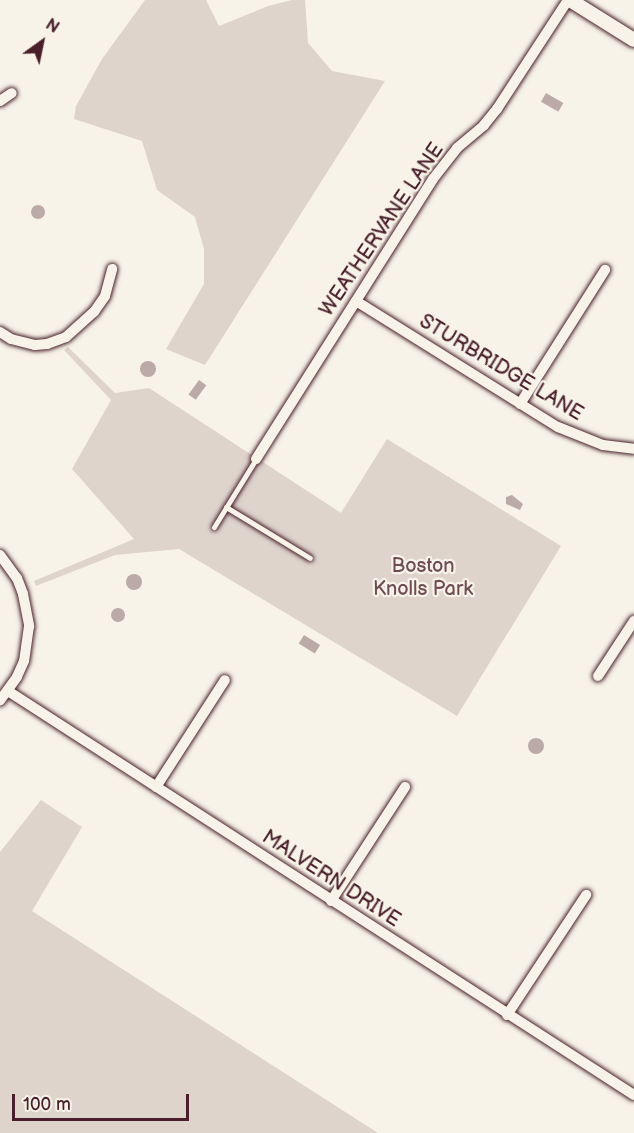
<!DOCTYPE html>
<html>
<head>
<meta charset="utf-8">
<style>
  body { margin:0 }
  #map { position:relative; width:634px; height:1133px; overflow:hidden; background:#f7f3e8; font-family:"Balsamiq Sans",sans-serif }
  div>[style] { position:absolute }
  .green>* { inset:0; background:#ded4cc }
  .water>* { inset:0; background:#bcaaa7; transform-origin:0 0 }
  .round { border-radius:50% }
  .roads { filter:drop-shadow(0 0 2px #4a1f2b) drop-shadow(0 0 2px #4a1f2b) }
  .lane>* { height:5px; margin:-2.5px; padding:0 2.5px; transform-origin:2.5px; border-radius:2.5px; background:#f7f3e8 }
  .street>* { height:10px; margin:-5px; padding:0 5px; transform-origin:5px; border-radius:5px; background:#f7f3e8 }
  .secondary>* { height:14px; margin:-7px; padding:0 7px; transform-origin:7px; border-radius:7px; background:#f7f3e8 }
  span { translate:-50% -50%; white-space:nowrap; text-align:center; line-height:1.15; -webkit-text-stroke:4.5px #f7f3e8; paint-order:stroke }
  .street-label { font-size:20px; color:#4a1f2b }
  .park-label { font-size:20px; color:#6f4c53 }
  .north { position:absolute; left:12px; top:12px; width:60px; height:60px; -webkit-text-stroke:4px #f7f3e8; paint-order:stroke; rotate:33deg; font-size:16px; font-weight:700; line-height:24px; text-align:center; color:#4a1f2b }
  .north::after { content:''; display:block; margin:auto; width:21px; height:27px; background:#4a1f2b; clip-path:polygon(50% 0,100% 100%,50% 72%,0 100%) }
  .scale { position:absolute; left:12px; top:1094px; width:177px; height:27px; box-sizing:border-box; border:3px solid #4a1f2b; border-top:0; padding-left:8px; font-size:18px; line-height:21px; white-space:nowrap; color:#4a1f2b; -webkit-text-stroke:4px #f7f3e8; paint-order:stroke }
</style>
</head>
<body>
<div id="map">
  <div class="green">
    <div style="clip-path:polygon(145px 0,206px 0,219px 26px,268px 6px,292px 0,305px 0,308px 43px,332px 71px,385px 81px,205px 365px,166px 349px,204px 284px,204px 249px,195px 217px,157px 190px,142px 141px,74px 119px,76px 106px,102px 59px)"></div>
    <div style="clip-path:polygon(68px 347px,115px 393px,149px 388px,341px 513px,387px 439px,561px 546px,457px 716px,179px 549px,115px 555px,36px 586px,34px 581px,134px 539px,72px 469px,111px 400px,64px 350px)"></div>
    <div style="clip-path:polygon(41px 800px,82px 827px,32px 911px,378px 1133px,0 1133px,0 852px)"></div>
  </div>
  <div class="water">
    <div style="left:546px;top:93px;width:20px;height:10px;rotate:30deg"></div>
    <div class="round" style="left:31px;top:205px;width:14px;height:14px"></div>
    <div class="round" style="left:140px;top:361px;width:16px;height:16px"></div>
    <div style="left:199px;top:380px;width:9px;height:18px;rotate:36deg"></div>
    <div style="clip-path:polygon(512px 495px,523px 504px,520px 510px,506px 504px,506px 497px)"></div>
    <div class="round" style="left:126px;top:574px;width:16px;height:16px"></div>
    <div class="round" style="left:111px;top:608px;width:14px;height:14px"></div>
    <div style="left:304px;top:635px;width:19px;height:10px;rotate:32deg"></div>
    <div class="round" style="left:528px;top:738px;width:16px;height:16px"></div>
  </div>
  <div class="roads">
    <div class="lane">
      <div style="left:226px;top:507px;width:98px;rotate:31.3deg"></div>
      <div style="left:214px;top:527px;width:80px;rotate:-58.3deg"></div>
    </div>
    <div class="street">
      <div style="left:0;top:101px;width:14px;rotate:-34deg"></div>
      <div style="left:356px;top:301px;width:238px;rotate:32deg"></div>
      <div style="left:558px;top:427px;width:48px;rotate:21.8deg"></div>
      <div style="left:603px;top:445px;width:31px;rotate:7deg"></div>
      <div style="left:0;top:332px;width:13px;rotate:32deg"></div>
      <div style="left:11px;top:339px;width:25px;rotate:14deg"></div>
      <div style="left:35px;top:345px;width:12px;rotate:-5deg"></div>
      <div style="left:47px;top:344px;width:20px;rotate:-20deg"></div>
      <div style="left:66px;top:337px;width:38px;rotate:-42deg"></div>
      <div style="left:94px;top:312px;width:19px;rotate:-55deg"></div>
      <div style="left:105px;top:296px;width:28px;rotate:-75deg"></div>
      <div style="left:520px;top:404px;width:159px;rotate:-57.6deg"></div>
      <div style="left:256px;top:459px;width:331px;rotate:-57.7deg"></div>
      <div style="left:433px;top:179px;width:39px;rotate:-52deg"></div>
      <div style="left:457px;top:148px;width:35px;rotate:-40deg"></div>
      <div style="left:484px;top:125px;width:21px;rotate:-51deg"></div>
      <div style="left:497px;top:109px;width:130px;rotate:-56.9deg"></div>
      <div style="left:0;top:555px;width:29px;rotate:54deg"></div>
      <div style="left:17px;top:578px;width:17px;rotate:69deg"></div>
      <div style="left:23px;top:594px;width:33px;rotate:79deg"></div>
      <div style="left:29px;top:626px;width:35px;rotate:98deg"></div>
      <div style="left:24px;top:661px;width:17px;rotate:114deg"></div>
      <div style="left:17px;top:677px;width:29px;rotate:126deg"></div>
      <div style="left:598px;top:676px;width:66px;rotate:-56.8deg"></div>
      <div style="left:8px;top:691px;width:745px;rotate:32.84deg"></div>
      <div style="left:156px;top:787px;width:127px;rotate:-57.2deg"></div>
      <div style="left:331px;top:901px;width:136px;rotate:-57deg"></div>
      <div style="left:507px;top:1015px;width:144px;rotate:-56.6deg"></div>
    </div>
    <div class="secondary">
      <div style="left:570px;top:0;width:75px;rotate:32deg"></div>
    </div>
  </div>
  <div class="street-label">
    <span style="left:382px;top:230px;rotate:-56deg">WEATHERVANE LANE</span>
    <span style="left:501px;top:368px;rotate:31deg">STURBRIDGE LANE</span>
    <span style="left:331px;top:879px;rotate:33deg">MALVERN DRIVE</span>
  </div>
  <div class="park-label">
    <span style="left:423px;top:578px">Boston<br>Knolls Park</span>
  </div>
  <div class="north">N</div>
  <div class="scale">100 m</div>
</div>
</body>
</html>
